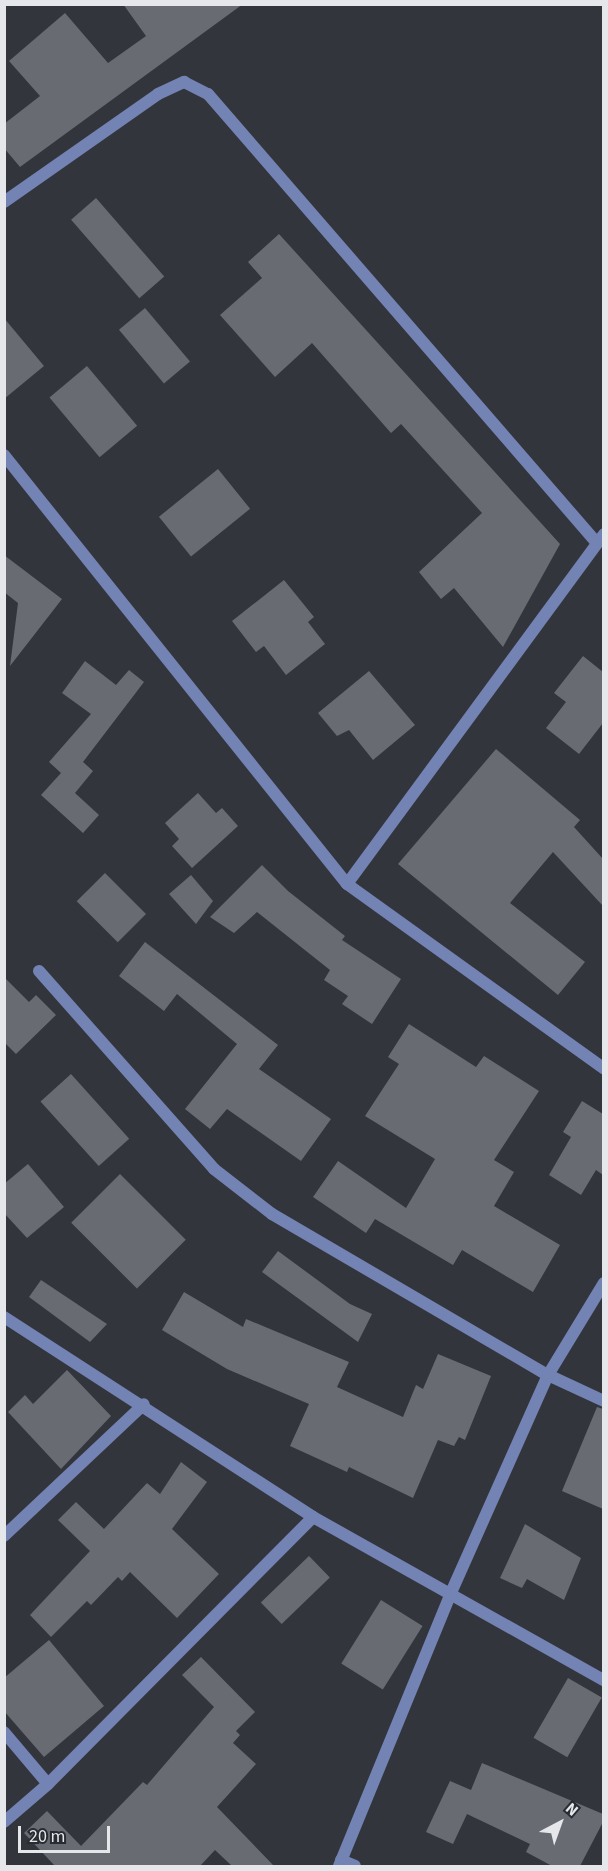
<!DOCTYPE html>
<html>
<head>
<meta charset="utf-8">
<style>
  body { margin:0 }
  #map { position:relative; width:608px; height:1871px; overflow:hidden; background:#33353c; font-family:"Source Sans 3",sans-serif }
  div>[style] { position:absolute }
  .building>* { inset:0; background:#686b72; transform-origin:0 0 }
  .minor>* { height:12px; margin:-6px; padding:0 6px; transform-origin:6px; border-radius:6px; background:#7383b4 }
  span { translate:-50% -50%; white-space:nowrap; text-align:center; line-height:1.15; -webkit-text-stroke:5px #292b32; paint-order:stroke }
  .frame { position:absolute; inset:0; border:6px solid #e5e7eb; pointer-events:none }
  .north { position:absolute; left:530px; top:1793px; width:60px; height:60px; -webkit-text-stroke:4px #292b32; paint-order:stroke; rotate:41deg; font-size:16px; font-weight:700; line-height:24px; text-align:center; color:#e5e7eb }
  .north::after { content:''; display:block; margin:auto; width:21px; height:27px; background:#e5e7eb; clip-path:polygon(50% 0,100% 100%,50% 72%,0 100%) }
  .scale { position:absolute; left:18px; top:1826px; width:92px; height:27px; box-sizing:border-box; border:3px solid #e5e7eb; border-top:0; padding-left:8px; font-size:18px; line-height:21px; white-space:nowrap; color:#e5e7eb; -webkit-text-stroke:4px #292b32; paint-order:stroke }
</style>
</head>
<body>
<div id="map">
  <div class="building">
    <div style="clip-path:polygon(123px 4px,243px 4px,20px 167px,4px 148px,4px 124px,40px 96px,9px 61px,65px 13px,108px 63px,146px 36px)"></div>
    <div style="left:96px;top:198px;width:104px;height:33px;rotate:49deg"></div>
    <div style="clip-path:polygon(279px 234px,560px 544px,503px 647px,454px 588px,441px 599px,419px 572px,482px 513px,401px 424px,391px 433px,312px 343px,275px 377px,220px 315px,262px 278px,248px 262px)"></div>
    <div style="left:145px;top:308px;width:70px;height:34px;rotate:50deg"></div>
    <div style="clip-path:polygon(4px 318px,44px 366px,4px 399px)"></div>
    <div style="left:87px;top:366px;width:78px;height:49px;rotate:50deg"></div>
    <div style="left:218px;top:469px;width:51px;height:76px;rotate:51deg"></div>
    <div style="clip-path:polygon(4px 555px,62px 599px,10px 666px,18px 603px,4px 592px)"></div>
    <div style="clip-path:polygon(284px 580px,314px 617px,308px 622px,325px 644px,286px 675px,264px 646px,256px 652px,232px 621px)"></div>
    <div style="clip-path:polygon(583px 656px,603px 672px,603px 723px,579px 754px,546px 728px,566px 702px,554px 693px)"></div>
    <div style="clip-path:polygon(85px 661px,116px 685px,129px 670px,144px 682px,83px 762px,93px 771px,75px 793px,99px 815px,83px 833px,41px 795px,61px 773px,49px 762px,91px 714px,62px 693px)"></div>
    <div style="clip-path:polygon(369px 671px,415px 725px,373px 760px,349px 730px,337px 736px,318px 713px)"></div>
    <div style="clip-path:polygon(496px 749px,580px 820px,574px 827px,603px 859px,603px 906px,553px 852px,510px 903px,585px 962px,558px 995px,398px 864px)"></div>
    <div style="clip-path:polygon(198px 793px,216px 813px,222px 808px,238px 826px,192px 868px,172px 846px,179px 839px,165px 823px)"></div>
    <div style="clip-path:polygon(262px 865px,288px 891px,345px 936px,342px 940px,401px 979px,372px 1024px,342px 1004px,348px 996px,324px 980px,330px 970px,257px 912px,234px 933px,210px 917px)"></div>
    <div style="left:105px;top:873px;width:58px;height:40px;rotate:45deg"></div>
    <div style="clip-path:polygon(191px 875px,213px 901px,196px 924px,169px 894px)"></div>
    <div style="clip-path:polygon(145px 942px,278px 1045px,259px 1069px,331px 1119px,301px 1161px,227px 1109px,210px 1129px,185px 1109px,237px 1044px,177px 994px,164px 1011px,119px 976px)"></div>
    <div style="clip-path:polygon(4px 977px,29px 1002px,36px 995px,56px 1015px,16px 1054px,4px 1042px)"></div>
    <div style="clip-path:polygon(409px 1024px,476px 1067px,484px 1056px,539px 1091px,494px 1160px,514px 1172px,494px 1206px,560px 1245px,533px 1292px,462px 1250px,453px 1265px,375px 1219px,366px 1233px,313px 1197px,338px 1161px,406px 1208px,435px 1159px,365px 1116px,399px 1064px,388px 1057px)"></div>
    <div style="left:71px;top:1074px;width:87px;height:41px;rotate:48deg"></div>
    <div style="clip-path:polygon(582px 1101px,603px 1114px,603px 1175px,596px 1170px,581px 1195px,549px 1175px,571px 1137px,563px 1132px)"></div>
    <div style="clip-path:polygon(28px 1164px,64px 1207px,27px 1238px,4px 1213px,4px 1184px)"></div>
    <div style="left:120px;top:1174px;width:93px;height:69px;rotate:45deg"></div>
    <div style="clip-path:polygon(278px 1251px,350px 1304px,372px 1314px,358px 1342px,262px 1272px)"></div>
    <div style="clip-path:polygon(41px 1280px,107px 1324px,90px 1342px,29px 1297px)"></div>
    <div style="clip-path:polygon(184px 1292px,243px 1327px,246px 1319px,349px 1362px,337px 1387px,403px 1417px,416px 1385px,423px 1389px,438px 1354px,491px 1376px,465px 1440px,459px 1437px,454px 1446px,438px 1440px,413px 1498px,349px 1467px,347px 1472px,290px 1446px,309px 1404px,227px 1369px,162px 1330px)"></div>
    <div style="clip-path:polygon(67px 1370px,111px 1416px,61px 1469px,8px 1412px,25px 1395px,33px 1404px)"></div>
    <div style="clip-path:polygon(597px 1407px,603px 1409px,603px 1509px,562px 1491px)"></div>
    <div style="clip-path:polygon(181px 1462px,207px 1482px,172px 1529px,219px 1574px,177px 1618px,130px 1572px,122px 1581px,118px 1577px,91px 1605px,87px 1601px,51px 1637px,30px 1615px,90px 1551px,58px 1520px,76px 1502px,104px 1529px,147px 1483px,160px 1494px)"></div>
    <div style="clip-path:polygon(525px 1524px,581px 1558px,564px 1600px,527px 1579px,522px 1588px,500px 1578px)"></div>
    <div style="left:309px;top:1556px;width:30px;height:67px;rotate:46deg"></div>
    <div style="left:381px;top:1600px;width:49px;height:75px;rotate:32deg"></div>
    <div style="clip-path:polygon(49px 1640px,104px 1706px,44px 1757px,4px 1711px,4px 1678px)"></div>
    <div style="clip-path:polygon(201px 1657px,255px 1712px,236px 1731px,240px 1735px,233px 1743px,256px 1764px,217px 1807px,274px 1866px,232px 1866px,215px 1850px,200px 1866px,55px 1866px,24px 1833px,47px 1811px,81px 1846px,143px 1782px,147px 1785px,214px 1707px,182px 1675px)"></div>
    <div style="left:568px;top:1678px;width:39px;height:69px;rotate:30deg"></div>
    <div style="clip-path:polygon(482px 1763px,603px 1814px,603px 1822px,580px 1866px,552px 1866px,526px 1852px,530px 1844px,467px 1814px,453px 1844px,426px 1832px,450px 1781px,471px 1790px)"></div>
  </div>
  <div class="minor">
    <div style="left:4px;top:202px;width:188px;rotate:-35deg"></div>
    <div style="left:158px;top:94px;width:29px;rotate:-25deg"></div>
    <div style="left:184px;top:82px;width:27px;rotate:27deg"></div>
    <div style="left:208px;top:94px;width:594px;rotate:49.1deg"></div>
    <div style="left:4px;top:455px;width:549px;rotate:51.36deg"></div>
    <div style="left:347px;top:884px;width:317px;rotate:35.7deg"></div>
    <div style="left:347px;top:884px;width:434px;rotate:-53.7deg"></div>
    <div style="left:39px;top:971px;width:264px;rotate:48.5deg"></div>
    <div style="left:214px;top:1169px;width:73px;rotate:37.8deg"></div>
    <div style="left:272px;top:1214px;width:320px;rotate:30.3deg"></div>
    <div style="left:548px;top:1375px;width:62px;rotate:24.9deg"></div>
    <div style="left:4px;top:1317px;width:368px;rotate:32.9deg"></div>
    <div style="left:313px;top:1517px;width:334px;rotate:29.3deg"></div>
    <div style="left:4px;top:1536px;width:192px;rotate:-43.3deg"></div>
    <div style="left:4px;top:1732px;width:68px;rotate:49.8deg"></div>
    <div style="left:4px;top:1822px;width:58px;rotate:-40.8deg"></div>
    <div style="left:48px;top:1784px;width:376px;rotate:-45.2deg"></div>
    <div style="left:341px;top:1860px;width:15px;rotate:23deg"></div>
    <div style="left:339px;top:1866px;width:293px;rotate:-67.7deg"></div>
    <div style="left:450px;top:1595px;width:241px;rotate:-66deg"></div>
    <div style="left:548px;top:1375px;width:108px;rotate:-58.7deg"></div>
  </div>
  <div class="frame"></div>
  <div class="north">N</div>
  <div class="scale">20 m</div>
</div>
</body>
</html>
